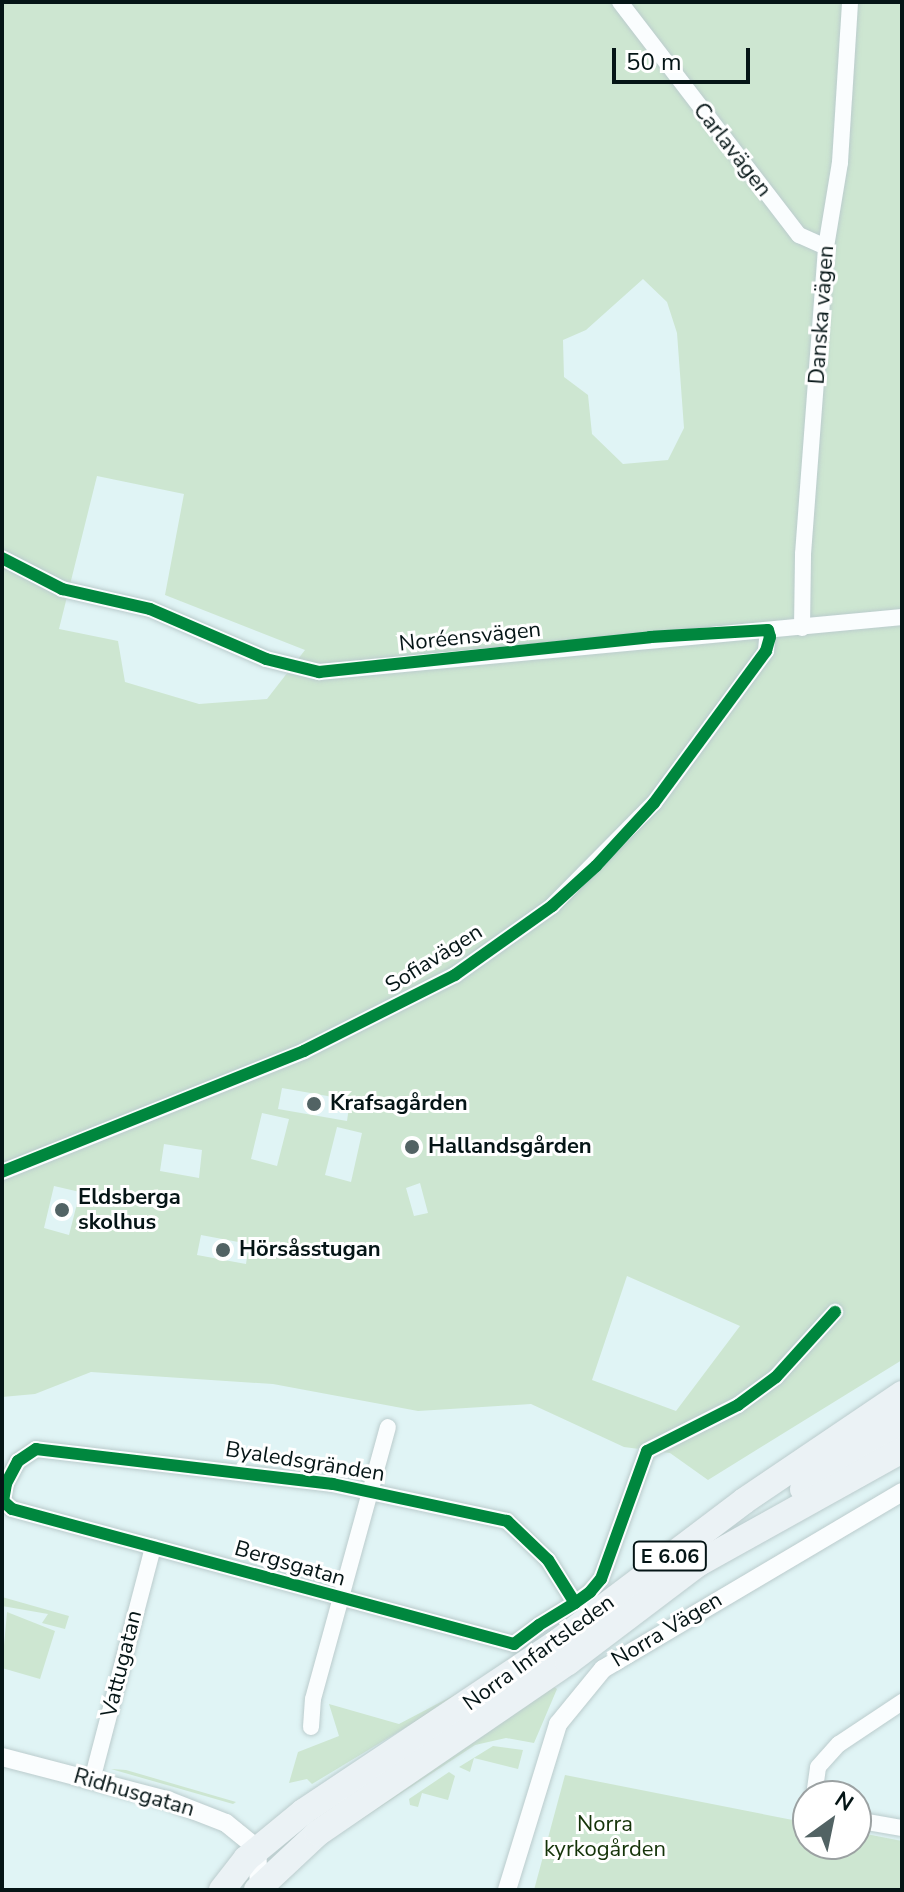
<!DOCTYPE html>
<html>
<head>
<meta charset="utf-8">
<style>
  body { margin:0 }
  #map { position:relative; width:904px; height:1892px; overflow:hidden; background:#e0f4f5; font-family:"Nunito Sans",sans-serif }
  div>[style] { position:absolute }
  .green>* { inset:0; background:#cde6d1 }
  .roads { filter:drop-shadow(0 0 2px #bbcccd) drop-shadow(0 0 2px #bbcccd) }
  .minor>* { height:16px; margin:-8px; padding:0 8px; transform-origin:8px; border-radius:8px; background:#fafdfe }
  .tertiary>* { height:18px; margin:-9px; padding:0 9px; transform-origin:9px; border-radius:9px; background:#fafdfe }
  .trunk>* { height:26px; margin:-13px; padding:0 13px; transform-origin:13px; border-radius:13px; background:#ebf2f5 }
  .cycleway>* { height:12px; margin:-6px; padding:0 6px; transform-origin:6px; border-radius:6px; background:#00873e }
  .dots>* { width:22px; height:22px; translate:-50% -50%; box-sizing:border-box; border:4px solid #fff; border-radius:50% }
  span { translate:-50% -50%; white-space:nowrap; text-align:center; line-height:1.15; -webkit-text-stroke:6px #fff; paint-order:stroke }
  .shield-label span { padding:2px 6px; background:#fff; border:2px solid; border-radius:6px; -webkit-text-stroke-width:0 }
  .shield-label { font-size:20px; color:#051516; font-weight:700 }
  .street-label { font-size:22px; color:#051516 }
  .poi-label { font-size:22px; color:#051516; font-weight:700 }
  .left { translate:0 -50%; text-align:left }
  .park-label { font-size:22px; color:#143308 }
  .frame { position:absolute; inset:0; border:4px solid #051516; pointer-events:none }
  .north { position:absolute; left:792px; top:1780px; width:80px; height:80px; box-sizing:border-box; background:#fff; border:2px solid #9ba1a2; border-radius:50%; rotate:33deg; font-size:22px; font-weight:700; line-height:32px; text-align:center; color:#051516 }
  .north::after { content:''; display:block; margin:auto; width:28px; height:36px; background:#526364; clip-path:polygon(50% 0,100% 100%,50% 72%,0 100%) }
  .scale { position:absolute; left:612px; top:48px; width:138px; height:36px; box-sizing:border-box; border:4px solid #051516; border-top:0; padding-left:10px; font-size:24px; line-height:28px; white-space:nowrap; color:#051516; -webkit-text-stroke:6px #fff; paint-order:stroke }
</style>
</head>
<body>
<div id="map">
  <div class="green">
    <div style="clip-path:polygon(evenodd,2px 2px,902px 2px,902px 1360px,708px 1480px,670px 1453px,624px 1447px,531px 1404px,418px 1411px,273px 1384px,91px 1372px,35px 1394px,2px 1397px,2px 2px,643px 279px,667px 302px,677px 333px,684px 428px,668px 460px,623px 464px,592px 434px,588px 395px,564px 377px,563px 340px,586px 330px,643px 279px,2px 2px,97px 476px,184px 494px,165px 595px,305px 650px,267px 699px,199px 704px,125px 682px,118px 641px,59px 629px,97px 476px,2px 2px,282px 1088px,350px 1100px,347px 1121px,278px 1109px,282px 1088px,2px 2px,262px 1113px,289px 1119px,277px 1166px,251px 1159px,262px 1113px,2px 2px,337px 1127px,362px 1133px,351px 1182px,325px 1175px,337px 1127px,2px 2px,164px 1144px,202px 1150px,199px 1178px,160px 1171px,164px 1144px,2px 2px,420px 1183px,428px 1213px,414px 1216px,406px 1188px,420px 1183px,2px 2px,54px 1186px,80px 1192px,69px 1235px,44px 1228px,54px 1186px,2px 2px,201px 1235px,249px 1244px,246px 1264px,197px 1255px,201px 1235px,2px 2px,627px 1276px,740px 1326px,676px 1411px,592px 1380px,627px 1276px)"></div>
    <div style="clip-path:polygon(2px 1597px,69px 1616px,65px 1629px,42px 1623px,48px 1614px,2px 1606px)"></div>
    <div style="clip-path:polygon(7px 1612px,55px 1631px,40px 1679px,2px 1668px)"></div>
    <div style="clip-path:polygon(496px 1673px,312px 1784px,307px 1779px,289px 1783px,298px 1752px,339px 1736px,329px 1704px,399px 1724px)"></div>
    <div style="clip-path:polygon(553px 1686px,557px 1689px,534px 1743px,506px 1738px,475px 1745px,345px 1830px)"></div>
    <div style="clip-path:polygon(493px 1746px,523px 1750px,518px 1769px,474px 1758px,470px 1772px,459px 1767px)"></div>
    <div style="clip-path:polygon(111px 1769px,126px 1770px,236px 1802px,233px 1804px)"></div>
    <div style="clip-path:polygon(449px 1772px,455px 1776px,448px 1800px,422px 1793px,418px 1807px,410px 1805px,409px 1799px)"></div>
    <div style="clip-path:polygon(565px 1775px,808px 1823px,808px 1844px,856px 1844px,856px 1832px,902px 1841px,902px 1890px,534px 1890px)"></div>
  </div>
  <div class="roads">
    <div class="minor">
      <div style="left:620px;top:2px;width:294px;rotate:52.5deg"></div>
      <div style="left:799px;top:235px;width:30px;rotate:24deg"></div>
      <div style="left:2px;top:558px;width:68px;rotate:27.3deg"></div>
      <div style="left:62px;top:589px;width:90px;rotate:12.8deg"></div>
      <div style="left:150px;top:609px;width:126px;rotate:23.3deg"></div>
      <div style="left:266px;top:659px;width:55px;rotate:13.8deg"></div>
      <div style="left:319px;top:672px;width:586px;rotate:-5.39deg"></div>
      <div style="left:802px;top:628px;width:74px;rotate:-89.2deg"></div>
      <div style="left:803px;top:554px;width:308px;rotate:-85.7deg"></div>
      <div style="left:826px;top:247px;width:86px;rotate:-80.6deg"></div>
      <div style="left:840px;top:162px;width:160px;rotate:-86.4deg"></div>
      <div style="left:2px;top:1172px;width:325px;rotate:-21.8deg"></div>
      <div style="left:304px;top:1051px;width:169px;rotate:-26.7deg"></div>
      <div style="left:455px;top:975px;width:119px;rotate:-35.4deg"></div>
      <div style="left:552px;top:906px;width:145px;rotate:-45.3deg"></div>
      <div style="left:654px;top:803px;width:189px;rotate:-53.6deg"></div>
      <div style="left:766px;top:651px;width:21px;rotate:-85deg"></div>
      <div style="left:575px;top:1603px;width:51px;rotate:-122.1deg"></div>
      <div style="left:548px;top:1560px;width:57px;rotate:-136.4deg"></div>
      <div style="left:507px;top:1521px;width:178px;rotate:-168deg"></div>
      <div style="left:333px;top:1484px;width:299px;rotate:-173.3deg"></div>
      <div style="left:36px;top:1449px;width:22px;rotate:146deg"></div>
      <div style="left:18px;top:1461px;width:26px;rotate:118deg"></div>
      <div style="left:6px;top:1484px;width:17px;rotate:100deg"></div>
      <div style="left:3px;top:1501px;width:12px;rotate:42deg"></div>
      <div style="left:12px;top:1509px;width:520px;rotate:15.05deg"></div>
      <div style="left:514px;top:1644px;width:31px;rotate:-37deg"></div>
      <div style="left:539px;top:1625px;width:42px;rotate:-31.4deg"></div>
      <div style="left:575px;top:1603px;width:19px;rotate:-36deg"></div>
      <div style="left:590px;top:1592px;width:17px;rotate:-50deg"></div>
      <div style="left:601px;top:1579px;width:136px;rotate:-70.2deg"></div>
      <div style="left:647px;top:1451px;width:102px;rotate:-26.8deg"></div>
      <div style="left:738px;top:1405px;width:47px;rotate:-36.4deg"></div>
      <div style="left:776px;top:1377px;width:88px;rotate:-47.8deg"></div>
      <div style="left:311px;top:1727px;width:28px;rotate:-86deg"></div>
      <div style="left:313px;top:1699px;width:282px;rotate:-74.6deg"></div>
      <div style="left:92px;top:1780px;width:241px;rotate:-75.3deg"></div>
      <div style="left:814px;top:1796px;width:29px;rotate:-82deg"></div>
      <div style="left:818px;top:1767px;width:31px;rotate:-48deg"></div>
      <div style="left:839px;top:1744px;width:76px;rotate:-33.7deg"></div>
      <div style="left:856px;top:1820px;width:47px;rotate:9.9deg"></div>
    </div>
    <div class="tertiary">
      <div style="left:2px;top:1757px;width:171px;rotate:14.6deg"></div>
      <div style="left:167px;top:1800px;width:63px;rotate:21.3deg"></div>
      <div style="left:226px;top:1823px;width:40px;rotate:39deg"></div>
      <div style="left:257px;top:1848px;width:39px;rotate:87deg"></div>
      <div style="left:507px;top:1890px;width:174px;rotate:-72.9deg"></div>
      <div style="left:558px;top:1724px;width:71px;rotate:-50.7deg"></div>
      <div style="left:603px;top:1669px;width:347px;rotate:-30.6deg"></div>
    </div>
    <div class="trunk">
      <div style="left:803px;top:1489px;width:120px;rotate:-34.5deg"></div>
      <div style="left:222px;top:1890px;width:39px;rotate:-52deg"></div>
      <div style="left:246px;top:1859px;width:74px;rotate:-39.5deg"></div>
      <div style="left:303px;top:1812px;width:303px;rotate:-33.7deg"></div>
      <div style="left:555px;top:1644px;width:237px;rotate:-37.1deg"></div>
      <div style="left:744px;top:1501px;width:191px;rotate:-34.1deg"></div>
      <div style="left:257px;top:1890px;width:83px;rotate:-43.1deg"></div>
      <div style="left:318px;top:1833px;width:303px;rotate:-34.4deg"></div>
      <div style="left:568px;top:1662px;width:164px;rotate:-37.1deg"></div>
      <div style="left:699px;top:1563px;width:232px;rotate:-29.1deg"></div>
    </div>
  </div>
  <div class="cycleway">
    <div style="left:2px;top:558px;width:68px;rotate:27.3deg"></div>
    <div style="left:62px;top:589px;width:90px;rotate:12.8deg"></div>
    <div style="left:150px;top:609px;width:126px;rotate:23.3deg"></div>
    <div style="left:266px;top:659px;width:55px;rotate:13.8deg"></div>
    <div style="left:319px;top:672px;width:333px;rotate:-6deg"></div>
    <div style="left:650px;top:637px;width:118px;rotate:-3.4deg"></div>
    <div style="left:768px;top:630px;width:7px;rotate:74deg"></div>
    <div style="left:770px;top:637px;width:15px;rotate:106deg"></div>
    <div style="left:766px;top:651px;width:189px;rotate:126.4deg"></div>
    <div style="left:654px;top:803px;width:86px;rotate:132.6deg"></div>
    <div style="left:596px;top:866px;width:59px;rotate:137.7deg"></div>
    <div style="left:552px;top:906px;width:119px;rotate:144.6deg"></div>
    <div style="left:455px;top:975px;width:169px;rotate:153.3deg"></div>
    <div style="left:304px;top:1051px;width:325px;rotate:158.2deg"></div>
    <div style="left:575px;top:1603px;width:51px;rotate:-122.1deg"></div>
    <div style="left:548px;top:1560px;width:57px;rotate:-136.4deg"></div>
    <div style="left:507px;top:1521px;width:178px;rotate:-168deg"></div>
    <div style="left:333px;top:1484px;width:299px;rotate:-173.3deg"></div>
    <div style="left:36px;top:1449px;width:22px;rotate:146deg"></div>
    <div style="left:18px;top:1461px;width:26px;rotate:118deg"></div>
    <div style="left:6px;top:1484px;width:17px;rotate:100deg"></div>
    <div style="left:3px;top:1501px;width:12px;rotate:42deg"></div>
    <div style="left:12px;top:1509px;width:520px;rotate:15.05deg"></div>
    <div style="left:514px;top:1644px;width:31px;rotate:-37deg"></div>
    <div style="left:539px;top:1625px;width:42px;rotate:-31.4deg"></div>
    <div style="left:575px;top:1603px;width:19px;rotate:-36deg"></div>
    <div style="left:590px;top:1592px;width:17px;rotate:-50deg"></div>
    <div style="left:601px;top:1579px;width:136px;rotate:-70.2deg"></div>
    <div style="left:647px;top:1451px;width:102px;rotate:-26.8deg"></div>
    <div style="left:738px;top:1405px;width:47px;rotate:-36.4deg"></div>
    <div style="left:776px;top:1377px;width:88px;rotate:-47.8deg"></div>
  </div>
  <div class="dots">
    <div style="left:314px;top:1104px;background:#526364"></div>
    <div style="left:412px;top:1147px;background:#526364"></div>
    <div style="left:62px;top:1210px;background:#526364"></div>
    <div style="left:223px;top:1250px;background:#526364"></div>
  </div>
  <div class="shield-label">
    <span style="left:670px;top:1556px">E 6.06</span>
  </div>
  <div class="street-label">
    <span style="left:732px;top:150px;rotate:52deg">Carlavägen</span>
    <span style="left:822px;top:315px;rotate:-86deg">Danska vägen</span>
    <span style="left:470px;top:637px;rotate:-6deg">Noréensvägen</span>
    <span style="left:434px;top:959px;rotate:-32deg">Sofiavägen</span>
    <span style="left:305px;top:1462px;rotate:9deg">Byaledsgränden</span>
    <span style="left:290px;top:1564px;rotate:16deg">Bergsgatan</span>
    <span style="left:667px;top:1630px;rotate:-31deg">Norra Vägen</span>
    <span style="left:539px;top:1653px;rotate:-36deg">Norra Infartsleden</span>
    <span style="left:122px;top:1664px;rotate:-76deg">Vattugatan</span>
    <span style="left:134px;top:1793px;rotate:16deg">Ridhusgatan</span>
  </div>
  <div class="poi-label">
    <span class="left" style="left:330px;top:1104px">Krafsagården</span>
    <span class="left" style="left:428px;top:1147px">Hallandsgården</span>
    <span class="left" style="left:78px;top:1210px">Eldsberga<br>skolhus</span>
    <span class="left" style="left:239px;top:1250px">Hörsåsstugan</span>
  </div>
  <div class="park-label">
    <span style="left:605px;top:1837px">Norra<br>kyrkogården</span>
  </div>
  <div class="frame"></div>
  <div class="north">N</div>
  <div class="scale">50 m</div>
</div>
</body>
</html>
